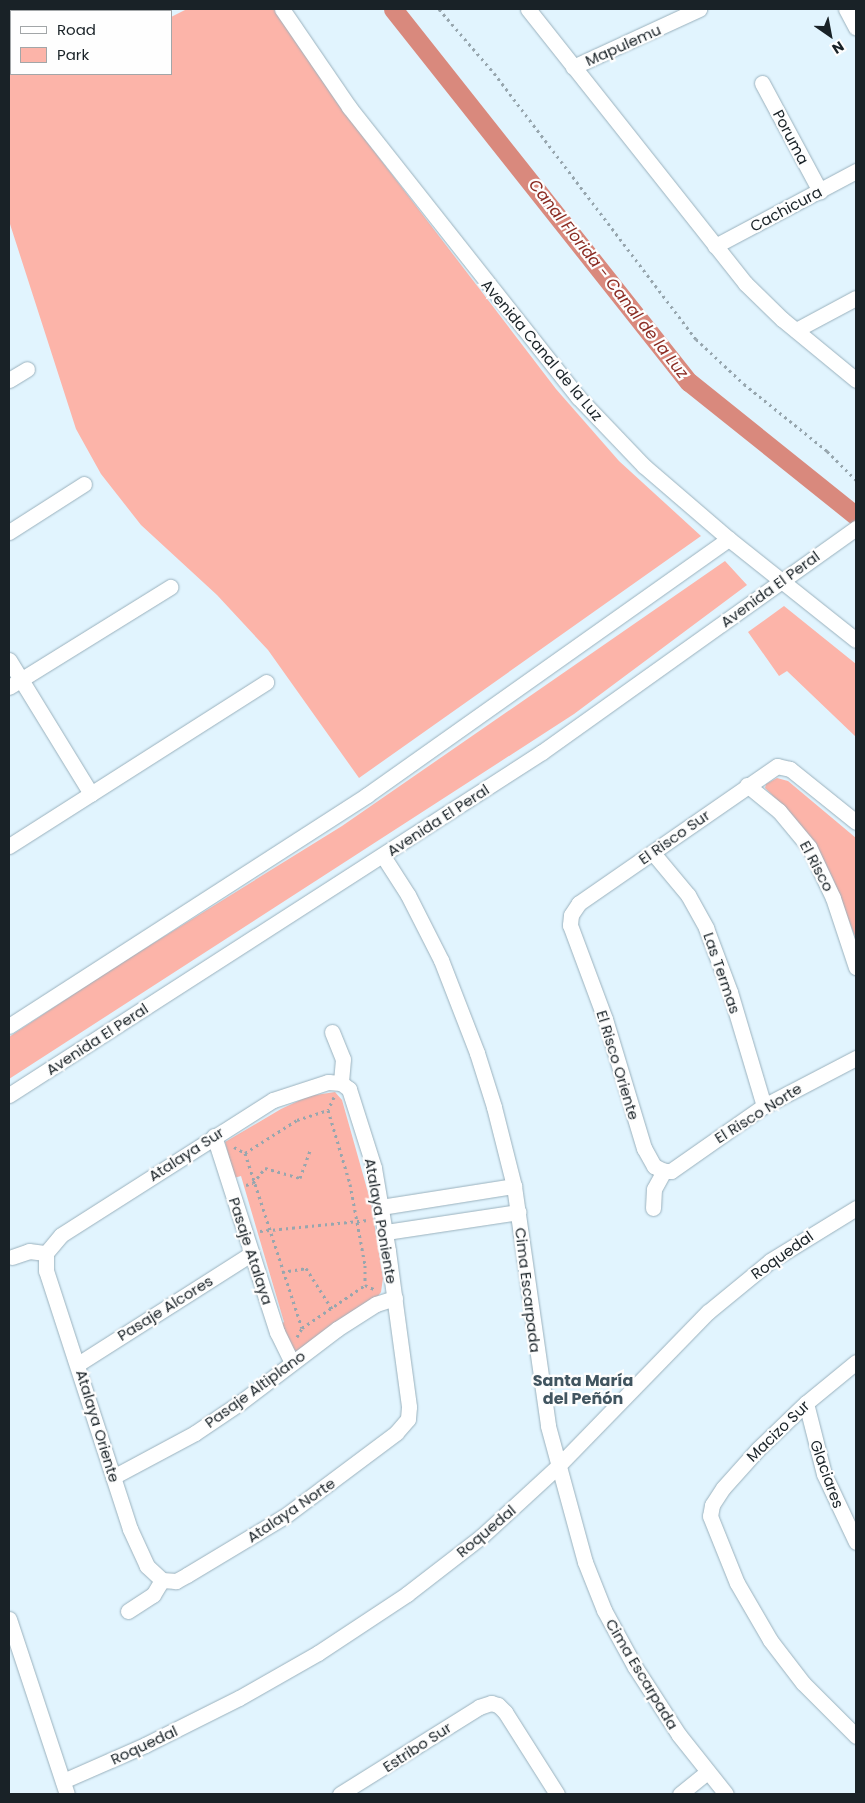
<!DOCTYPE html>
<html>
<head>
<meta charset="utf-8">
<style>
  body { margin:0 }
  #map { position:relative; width:865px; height:1803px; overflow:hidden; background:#e1f4fe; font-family:Poppins,sans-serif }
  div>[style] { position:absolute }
  .green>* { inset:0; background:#fcb4a9 }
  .canal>* { height:19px; margin:-9.5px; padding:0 9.5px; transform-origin:9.5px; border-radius:9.5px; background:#d9897d }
  .path>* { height:3px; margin-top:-1.5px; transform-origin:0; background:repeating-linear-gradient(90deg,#97a6ae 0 2.5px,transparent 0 6.5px) }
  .roads { filter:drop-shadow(0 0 1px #9ab1bd) drop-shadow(0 0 1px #9ab1bd) }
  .minor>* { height:15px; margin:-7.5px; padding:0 7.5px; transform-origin:7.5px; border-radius:7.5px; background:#fff }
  span { translate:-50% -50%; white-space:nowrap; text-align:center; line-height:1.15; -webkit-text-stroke:4.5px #fefefe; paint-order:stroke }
  .street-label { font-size:15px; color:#192227 }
  .water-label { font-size:16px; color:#8b2c23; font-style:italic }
  .neighbourhood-label { font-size:16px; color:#415560; font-weight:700 }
  .frame { position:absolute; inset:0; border:10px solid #192227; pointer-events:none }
  .legend { position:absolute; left:10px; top:10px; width:162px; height:65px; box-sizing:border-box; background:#fefefe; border:1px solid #a2a6a8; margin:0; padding:6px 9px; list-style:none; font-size:15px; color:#192227 }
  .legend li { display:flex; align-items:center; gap:10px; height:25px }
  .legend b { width:25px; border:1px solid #a2a6a8 }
  .north { position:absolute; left:805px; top:10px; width:50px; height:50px; -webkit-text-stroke:4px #fefefe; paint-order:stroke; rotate:147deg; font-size:14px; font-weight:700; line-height:20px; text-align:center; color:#192227 }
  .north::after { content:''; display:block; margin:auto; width:18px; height:22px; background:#192227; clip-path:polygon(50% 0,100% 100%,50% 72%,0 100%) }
</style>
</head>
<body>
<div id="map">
  <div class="green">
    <div style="clip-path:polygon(187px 9px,274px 9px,338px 104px,556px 389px,619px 461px,701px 536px,359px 778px,268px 650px,217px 595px,141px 525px,101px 474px,76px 429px,9px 221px,9px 53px,11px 53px,11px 74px,171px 74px,171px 17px)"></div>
    <div style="clip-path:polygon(725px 561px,747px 585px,574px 714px,9px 1079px,9px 1037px,110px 970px,342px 826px)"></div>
    <div style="clip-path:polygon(784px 606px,856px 664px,856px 737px,787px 671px,779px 676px,748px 632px)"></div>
    <div style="clip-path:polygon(777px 778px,788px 781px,856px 838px,856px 939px,832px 877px,812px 841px,792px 815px,765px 788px,766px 784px)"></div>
    <div style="clip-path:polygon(335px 1092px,342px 1100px,371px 1203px,383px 1278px,381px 1292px,375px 1300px,297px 1353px,288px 1347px,280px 1325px,284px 1322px,241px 1176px,234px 1178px,225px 1142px,281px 1109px,309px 1096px)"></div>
  </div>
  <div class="canal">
    <div style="left:393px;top:9px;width:476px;rotate:51.6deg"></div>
    <div style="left:689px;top:382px;width:214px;rotate:38.7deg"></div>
  </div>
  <div class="path">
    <div style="left:439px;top:9px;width:84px;rotate:49.3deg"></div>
    <div style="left:494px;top:73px;width:334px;rotate:52.8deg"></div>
    <div style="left:696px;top:339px;width:66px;rotate:43.2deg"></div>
    <div style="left:744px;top:384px;width:107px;rotate:38.9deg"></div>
    <div style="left:827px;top:451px;width:41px;rotate:45deg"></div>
    <div style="left:334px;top:1097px;width:14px;rotate:115deg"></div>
    <div style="left:328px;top:1110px;width:77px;rotate:73.4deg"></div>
    <div style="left:350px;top:1184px;width:82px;rotate:79.5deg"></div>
    <div style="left:365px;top:1265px;width:20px;rotate:90deg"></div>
    <div style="left:234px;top:1147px;width:13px;rotate:29deg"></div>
    <div style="left:245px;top:1153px;width:184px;rotate:72deg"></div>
    <div style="left:245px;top:1153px;width:62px;rotate:-32.4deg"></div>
    <div style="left:297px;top:1120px;width:33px;rotate:-18deg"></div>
    <div style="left:246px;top:1185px;width:7px;rotate:-16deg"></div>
    <div style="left:253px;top:1183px;width:19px;rotate:-51deg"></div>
    <div style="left:265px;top:1168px;width:36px;rotate:16deg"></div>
    <div style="left:300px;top:1178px;width:32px;rotate:-70deg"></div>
    <div style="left:260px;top:1231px;width:109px;rotate:-5.8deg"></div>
    <div style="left:282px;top:1272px;width:24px;rotate:-9deg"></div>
    <div style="left:306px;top:1268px;width:49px;rotate:57.6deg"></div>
    <div style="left:297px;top:1337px;width:10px;rotate:-61deg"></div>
    <div style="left:302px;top:1328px;width:76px;rotate:-34.3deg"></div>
    <div style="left:365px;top:1285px;width:10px;rotate:24deg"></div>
  </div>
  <div class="roads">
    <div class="minor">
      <div style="left:282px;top:9px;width:119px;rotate:55.6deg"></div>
      <div style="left:349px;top:107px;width:370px;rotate:51.7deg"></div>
      <div style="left:578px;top:397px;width:95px;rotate:46.3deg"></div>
      <div style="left:644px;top:466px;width:112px;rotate:40.7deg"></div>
      <div style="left:729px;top:539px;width:162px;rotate:38.5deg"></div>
      <div style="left:528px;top:9px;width:350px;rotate:51.6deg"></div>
      <div style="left:745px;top:283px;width:52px;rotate:44.2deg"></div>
      <div style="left:782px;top:319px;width:96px;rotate:39.5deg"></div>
      <div style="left:846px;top:9px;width:21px;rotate:62deg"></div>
      <div style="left:573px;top:67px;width:139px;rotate:-24.7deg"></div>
      <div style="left:762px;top:83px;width:123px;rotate:61.8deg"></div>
      <div style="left:715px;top:246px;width:160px;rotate:-28deg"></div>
      <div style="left:796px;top:330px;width:68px;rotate:-28.1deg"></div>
      <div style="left:9px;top:380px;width:21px;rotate:-31deg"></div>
      <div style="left:9px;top:532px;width:89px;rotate:-32.6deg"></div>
      <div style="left:9px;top:660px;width:157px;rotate:58.5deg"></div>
      <div style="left:9px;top:687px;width:190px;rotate:-31.8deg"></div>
      <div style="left:747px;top:785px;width:41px;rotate:39.1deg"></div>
      <div style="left:779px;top:811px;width:47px;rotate:50.2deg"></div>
      <div style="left:809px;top:847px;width:56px;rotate:64.8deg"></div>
      <div style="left:833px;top:898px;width:73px;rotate:71.6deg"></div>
      <div style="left:856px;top:822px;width:85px;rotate:-141.2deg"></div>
      <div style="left:790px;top:769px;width:13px;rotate:-167deg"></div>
      <div style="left:777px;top:766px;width:241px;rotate:145.3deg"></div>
      <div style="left:579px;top:903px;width:14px;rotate:124deg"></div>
      <div style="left:571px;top:915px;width:10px;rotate:96deg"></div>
      <div style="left:570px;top:925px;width:100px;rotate:69.6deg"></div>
      <div style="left:605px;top:1019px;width:135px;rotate:73.2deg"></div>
      <div style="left:644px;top:1148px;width:21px;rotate:61deg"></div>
      <div style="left:654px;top:1166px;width:11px;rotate:27deg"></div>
      <div style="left:664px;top:1171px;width:7px"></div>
      <div style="left:671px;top:1171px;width:113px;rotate:-35deg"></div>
      <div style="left:764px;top:1106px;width:104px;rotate:-27.6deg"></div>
      <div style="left:9px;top:846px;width:305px;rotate:-32.5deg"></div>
      <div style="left:653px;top:853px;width:55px;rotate:50.2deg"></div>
      <div style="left:688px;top:895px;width:38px;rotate:61deg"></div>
      <div style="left:706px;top:928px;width:68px;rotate:69.4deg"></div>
      <div style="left:730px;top:992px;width:119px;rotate:73.4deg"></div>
      <div style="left:383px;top:856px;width:46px;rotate:57.3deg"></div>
      <div style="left:408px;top:895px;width:73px;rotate:63.1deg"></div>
      <div style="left:441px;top:960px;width:100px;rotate:68.8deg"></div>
      <div style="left:477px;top:1053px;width:57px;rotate:72.5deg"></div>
      <div style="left:494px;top:1107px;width:81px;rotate:75.8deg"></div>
      <div style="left:514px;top:1186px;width:242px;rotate:81.9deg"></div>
      <div style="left:548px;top:1426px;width:141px;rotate:74.8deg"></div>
      <div style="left:585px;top:1562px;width:52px;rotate:68.4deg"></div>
      <div style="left:604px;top:1610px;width:65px;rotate:61.5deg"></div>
      <div style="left:635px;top:1667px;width:81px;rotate:57.1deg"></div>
      <div style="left:679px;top:1735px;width:75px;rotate:51.5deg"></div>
      <div style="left:9px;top:1026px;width:426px;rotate:-32.8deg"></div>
      <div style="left:367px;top:795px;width:443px;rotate:-35.3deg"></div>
      <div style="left:332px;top:1032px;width:29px;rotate:68deg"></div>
      <div style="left:343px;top:1059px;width:24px;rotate:95deg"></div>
      <div style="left:328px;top:1082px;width:13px;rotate:4deg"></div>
      <div style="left:341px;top:1083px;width:10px;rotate:37deg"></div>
      <div style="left:349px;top:1089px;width:83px;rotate:72.4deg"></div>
      <div style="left:374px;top:1168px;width:84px;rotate:80.4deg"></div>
      <div style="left:388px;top:1251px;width:157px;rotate:82.3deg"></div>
      <div style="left:409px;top:1407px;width:12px;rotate:95deg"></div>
      <div style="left:408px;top:1419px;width:18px;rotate:131deg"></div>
      <div style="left:396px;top:1433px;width:139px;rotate:143.2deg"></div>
      <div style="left:285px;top:1516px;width:114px;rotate:149deg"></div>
      <div style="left:187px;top:1575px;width:13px;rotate:151deg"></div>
      <div style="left:176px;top:1581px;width:14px;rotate:-176deg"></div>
      <div style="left:162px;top:1580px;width:21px;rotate:-137deg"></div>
      <div style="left:147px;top:1566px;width:41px;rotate:-114.7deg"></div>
      <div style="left:130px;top:1529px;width:271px;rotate:-108deg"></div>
      <div style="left:46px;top:1271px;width:18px;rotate:-90deg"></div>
      <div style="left:46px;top:1253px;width:23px;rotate:-50deg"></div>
      <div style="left:61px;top:1235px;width:251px;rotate:-32.5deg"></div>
      <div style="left:273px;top:1100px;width:58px;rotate:-18.1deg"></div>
      <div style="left:9px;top:1095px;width:634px;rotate:-32.76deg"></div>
      <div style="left:542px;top:752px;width:386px;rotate:-35.5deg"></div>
      <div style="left:214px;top:1136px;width:206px;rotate:72.2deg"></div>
      <div style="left:277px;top:1332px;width:34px;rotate:64deg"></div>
      <div style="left:381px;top:1207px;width:135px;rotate:-9deg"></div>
      <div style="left:653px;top:1208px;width:19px;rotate:-87deg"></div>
      <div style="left:654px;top:1189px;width:21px;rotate:-61deg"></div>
      <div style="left:386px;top:1232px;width:134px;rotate:-8.6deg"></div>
      <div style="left:12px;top:1257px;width:18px;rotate:-19deg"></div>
      <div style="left:29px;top:1251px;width:17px;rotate:7deg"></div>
      <div style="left:856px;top:1362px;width:65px;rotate:140.6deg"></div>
      <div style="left:806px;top:1403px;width:66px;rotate:136.2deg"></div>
      <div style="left:758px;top:1449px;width:52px;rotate:131.9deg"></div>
      <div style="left:723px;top:1488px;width:20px;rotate:123deg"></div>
      <div style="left:712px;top:1505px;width:11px;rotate:100deg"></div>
      <div style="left:710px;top:1516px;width:72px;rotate:68.1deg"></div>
      <div style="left:737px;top:1583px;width:66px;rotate:59.9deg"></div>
      <div style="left:770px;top:1640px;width:54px;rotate:52.5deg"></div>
      <div style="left:803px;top:1683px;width:75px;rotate:45deg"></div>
      <div style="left:78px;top:1364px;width:206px;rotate:-32.5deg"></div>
      <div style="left:806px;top:1403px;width:73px;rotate:75.8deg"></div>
      <div style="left:824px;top:1474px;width:75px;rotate:64.8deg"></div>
      <div style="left:113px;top:1477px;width:93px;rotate:-28.2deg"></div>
      <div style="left:195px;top:1433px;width:55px;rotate:-34deg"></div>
      <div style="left:241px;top:1402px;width:121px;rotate:-37.2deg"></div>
      <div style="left:337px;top:1329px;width:46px;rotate:-32.7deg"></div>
      <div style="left:376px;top:1304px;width:20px;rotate:-18deg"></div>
      <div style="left:128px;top:1611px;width:30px;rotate:-33deg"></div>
      <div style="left:153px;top:1595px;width:17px;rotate:-59deg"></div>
      <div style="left:9px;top:1619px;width:184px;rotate:71.7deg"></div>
      <div style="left:63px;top:1781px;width:90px;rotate:-23.7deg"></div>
      <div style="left:145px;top:1745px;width:105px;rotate:-26.6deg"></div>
      <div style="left:239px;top:1698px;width:91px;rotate:-29.7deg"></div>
      <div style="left:318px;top:1653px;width:107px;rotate:-33.5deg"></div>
      <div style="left:407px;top:1594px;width:95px;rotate:-37.7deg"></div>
      <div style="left:482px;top:1536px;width:103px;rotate:-42.6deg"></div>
      <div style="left:558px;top:1466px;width:215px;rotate:-45.8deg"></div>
      <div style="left:708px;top:1312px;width:80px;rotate:-39.4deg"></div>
      <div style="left:770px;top:1261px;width:101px;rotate:-31.6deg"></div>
      <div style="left:340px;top:1794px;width:164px;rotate:-32deg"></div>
      <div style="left:479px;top:1707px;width:13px;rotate:-18deg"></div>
      <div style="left:491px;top:1703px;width:7px;rotate:16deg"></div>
      <div style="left:498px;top:1705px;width:10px;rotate:45deg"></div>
      <div style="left:505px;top:1712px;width:97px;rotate:57.6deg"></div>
      <div style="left:680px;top:1794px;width:35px;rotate:-39deg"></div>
    </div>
  </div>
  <div class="street-label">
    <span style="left:623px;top:45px;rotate:-24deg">Mapulemu</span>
    <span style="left:791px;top:137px;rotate:62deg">Poruma</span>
    <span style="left:786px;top:209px;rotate:-28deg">Cachicura</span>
    <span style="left:542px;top:350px;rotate:50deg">Avenida Canal de la Luz</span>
    <span style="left:770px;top:589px;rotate:-36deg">Avenida El Peral</span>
    <span style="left:438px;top:820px;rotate:-33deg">Avenida El Peral</span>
    <span style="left:674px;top:837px;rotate:-35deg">El Risco Sur</span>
    <span style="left:817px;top:866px;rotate:62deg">El Risco</span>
    <span style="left:722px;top:973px;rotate:71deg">Las Termas</span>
    <span style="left:97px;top:1039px;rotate:-33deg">Avenida El Peral</span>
    <span style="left:618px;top:1065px;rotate:73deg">El Risco Oriente</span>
    <span style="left:758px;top:1113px;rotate:-32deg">El Risco Norte</span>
    <span style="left:186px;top:1154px;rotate:-33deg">Atalaya Sur</span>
    <span style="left:381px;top:1221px;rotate:80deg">Atalaya Poniente</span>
    <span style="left:251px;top:1251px;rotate:72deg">Pasaje Atalaya</span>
    <span style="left:782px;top:1255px;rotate:-35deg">Roquedal</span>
    <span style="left:528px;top:1290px;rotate:83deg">Cima Escarpada</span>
    <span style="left:165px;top:1308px;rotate:-32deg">Pasaje Alcores</span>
    <span style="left:255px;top:1389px;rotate:-36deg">Pasaje Altiplano</span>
    <span style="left:98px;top:1426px;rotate:73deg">Atalaya Oriente</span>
    <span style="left:778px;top:1431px;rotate:-44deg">Macizo Sur</span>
    <span style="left:827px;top:1474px;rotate:70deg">Glaciares</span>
    <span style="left:291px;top:1510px;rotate:-34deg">Atalaya Norte</span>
    <span style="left:486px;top:1531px;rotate:-40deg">Roquedal</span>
    <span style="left:642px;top:1674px;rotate:59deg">Cima Escarpada</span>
    <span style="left:144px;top:1745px;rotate:-25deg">Roquedal</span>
    <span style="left:417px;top:1747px;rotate:-33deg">Estribo Sur</span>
  </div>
  <div class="water-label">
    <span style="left:608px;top:279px;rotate:52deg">Canal Florida - Canal de la Luz</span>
  </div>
  <div class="neighbourhood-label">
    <span style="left:583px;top:1390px">Santa María<br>del Peñón</span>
  </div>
  <div class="frame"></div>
  <ul class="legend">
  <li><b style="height:6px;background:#fff"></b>Road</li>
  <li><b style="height:14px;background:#fcb4a9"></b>Park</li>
  </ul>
  <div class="north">N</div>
</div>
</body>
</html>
